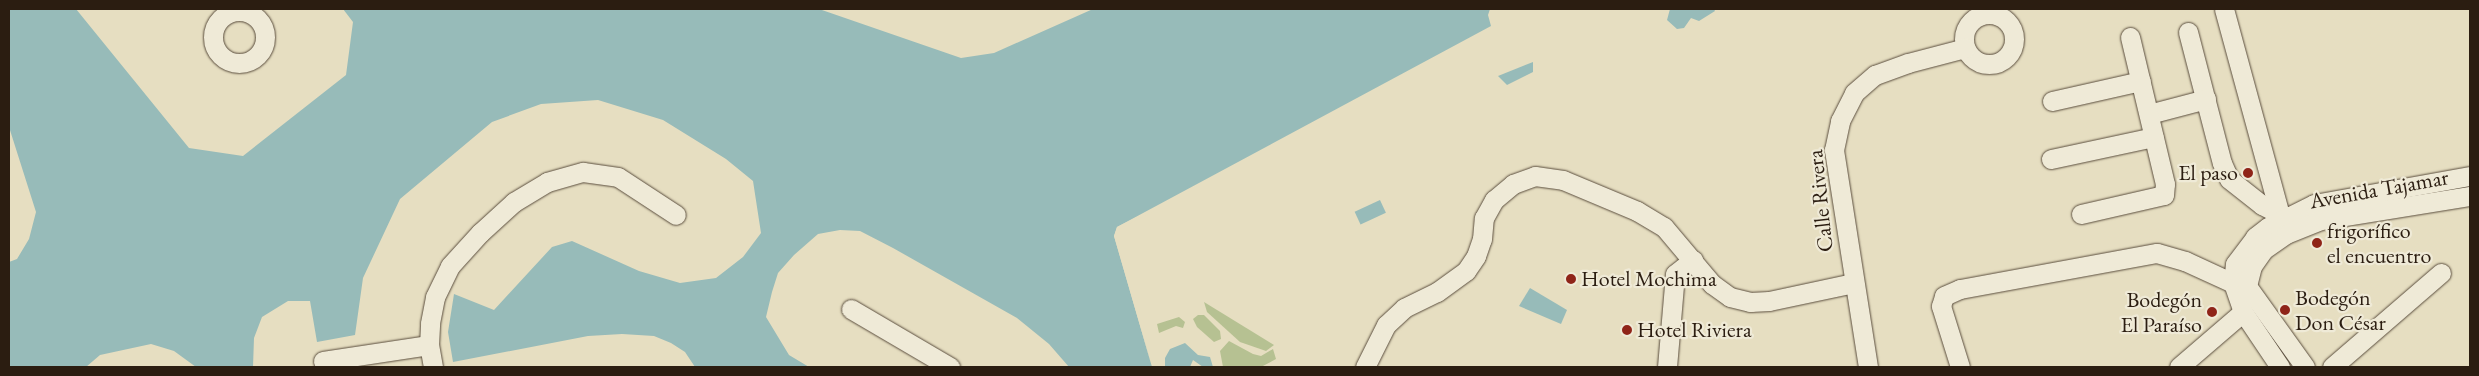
<!DOCTYPE html>
<html>
<head>
<meta charset="utf-8">
<style>
  body { margin:0 }
  #map { position:relative; width:2479px; height:376px; overflow:hidden; background:#e6dec1; font-family:"EB Garamond",serif }
  div>[style] { position:absolute }
  .green>* { inset:0; background:#b6c192 }
  .water>* { inset:0; background:#97bbb9; transform-origin:0 0 }
  .pier>* { inset:0; background:#e6dec1 }
  .roads { filter:drop-shadow(0 0 1px #5a4d3d) drop-shadow(0 0 1px #5a4d3d) }
  .minor>* { height:19px; margin:-9.5px; padding:0 9.5px; transform-origin:9.5px; border-radius:9.5px; background:#efead7 }
  .minor>.ring { margin:-9.5px; padding:0; box-sizing:content-box; background:none; border:19px solid #efead7; border-radius:50% }
  .dots>* { width:14px; height:14px; translate:-50% -50%; box-sizing:border-box; border:2px solid #efead7; border-radius:50% }
  span { translate:-50% -50%; white-space:nowrap; text-align:center; line-height:1.15; -webkit-text-stroke:4.5px #efead7; paint-order:stroke }
  .poi-label { font-size:22px; color:#2b1d11 }
  .right { translate:-100% -50%; text-align:right }
  .left { translate:0 -50%; text-align:left }
  .street-label { font-size:22px; color:#2b1d11 }
  .frame { position:absolute; inset:0; border:10px solid #2b1d11; pointer-events:none }
</style>
</head>
<body>
<div id="map">
  <div class="green">
    <div style="clip-path:polygon(1204px 302px,1274px 345px,1266px 351px,1240px 342px,1207px 312px)"></div>
    <div style="clip-path:polygon(1198px 315px,1204px 315px,1220px 331px,1221px 339px,1214px 342px,1197px 327px,1193px 319px)"></div>
    <div style="clip-path:polygon(1179px 317px,1185px 322px,1183px 328px,1176px 326px,1159px 333px,1157px 324px)"></div>
    <div style="clip-path:polygon(1229px 341px,1253px 354px,1261px 356px,1273px 349px,1276px 359px,1261px 367px,1223px 367px,1220px 351px)"></div>
  </div>
  <div class="water">
    <div style="clip-path:polygon(9px 9px,76px 9px,189px 148px,243px 156px,346px 75px,353px 22px,343px 9px,819px 9px,961px 58px,994px 53px,1093px 9px,1490px 9px,1488px 15px,1491px 26px,1117px 227px,1114px 236px,1152px 367px,1069px 367px,1049px 344px,1017px 318px,893px 248px,860px 231px,840px 230px,818px 234px,794px 255px,778px 273px,772px 292px,766px 317px,789px 355px,809px 367px,695px 367px,685px 352px,671px 343px,654px 336px,622px 334px,588px 336px,453px 362px,448px 332px,454px 294px,494px 310px,552px 247px,572px 241px,639px 271px,680px 283px,716px 278px,743px 257px,761px 233px,753px 181px,726px 159px,663px 120px,598px 100px,541px 104px,492px 122px,400px 199px,363px 278px,355px 335px,317px 342px,310px 301px,288px 301px,262px 317px,254px 338px,253px 367px,196px 367px,174px 351px,151px 344px,100px 355px,86px 367px,9px 367px,9px 262px,17px 259px,29px 239px,36px 212px,9px 127px)"></div>
    <div style="clip-path:polygon(1670px 9px,1714px 9px,1715px 11px,1699px 21px,1691px 18px,1684px 28px,1677px 29px,1667px 20px)"></div>
    <div style="clip-path:polygon(1533px 62px,1533px 72px,1507px 85px,1498px 76px)"></div>
    <div style="left:1380px;top:200px;width:14px;height:28px;rotate:65deg"></div>
    <div style="clip-path:polygon(1530px 288px,1567px 310px,1561px 324px,1519px 306px)"></div>
    <div style="clip-path:polygon(1185px 343px,1198px 355px,1210px 357px,1213px 367px,1203px 367px,1193px 360px,1190px 367px,1165px 367px,1165px 358px,1170px 349px)"></div>
  </div>
  <div class="pier">
    <div style="clip-path:polygon(1157px 207px,1158px 209px,1119px 229px,1116px 236px,1152px 367px,1114px 236px,1117px 227px)"></div>
  </div>
  <div class="roads">
    <div class="minor">
      <div style="left:2224px;top:9px;width:229px;rotate:74.8deg"></div>
      <div class="ring" style="left:213px;top:11px;width:33px;height:33px"></div>
      <div class="ring" style="left:1964px;top:14px;width:31px;height:31px"></div>
      <div style="left:2188px;top:32px;width:135px;rotate:75.5deg"></div>
      <div style="left:2222px;top:163px;width:17px;rotate:66deg"></div>
      <div style="left:2229px;top:179px;width:42px;rotate:38.2deg"></div>
      <div style="left:2262px;top:205px;width:18px;rotate:27deg"></div>
      <div style="left:2052px;top:101px;width:91px;rotate:-12.7deg"></div>
      <div style="left:2149px;top:114px;width:59px;rotate:-14.7deg"></div>
      <div style="left:2051px;top:159px;width:105px;rotate:-12.1deg"></div>
      <div style="left:2081px;top:214px;width:85px;rotate:-12.9deg"></div>
      <div style="left:2164px;top:195px;width:11px;rotate:-85deg"></div>
      <div style="left:2165px;top:184px;width:151px;rotate:-103.4deg"></div>
      <div style="left:851px;top:309px;width:115px;rotate:30.4deg"></div>
      <div style="left:323px;top:361px;width:107px;rotate:-8.6deg"></div>
      <div style="left:433px;top:367px;width:22px;rotate:-100deg"></div>
      <div style="left:429px;top:345px;width:22px;rotate:-87deg"></div>
      <div style="left:430px;top:323px;width:26px;rotate:-79deg"></div>
      <div style="left:435px;top:297px;width:34px;rotate:-64deg"></div>
      <div style="left:450px;top:266px;width:45px;rotate:-47.7deg"></div>
      <div style="left:480px;top:233px;width:46px;rotate:-42.4deg"></div>
      <div style="left:514px;top:202px;width:39px;rotate:-31deg"></div>
      <div style="left:547px;top:182px;width:37px;rotate:-16deg"></div>
      <div style="left:583px;top:172px;width:35px;rotate:8deg"></div>
      <div style="left:618px;top:177px;width:69px;rotate:33.2deg"></div>
      <div style="left:1365px;top:367px;width:47px;rotate:-63.4deg"></div>
      <div style="left:1386px;top:325px;width:25px;rotate:-43deg"></div>
      <div style="left:1404px;top:308px;width:37px;rotate:-26deg"></div>
      <div style="left:1437px;top:292px;width:36px;rotate:-36deg"></div>
      <div style="left:1466px;top:271px;width:18px;rotate:-56deg"></div>
      <div style="left:1476px;top:256px;width:18px;rotate:-71deg"></div>
      <div style="left:1482px;top:239px;width:21px;rotate:-85deg"></div>
      <div style="left:1484px;top:218px;width:21px;rotate:-61deg"></div>
      <div style="left:1494px;top:200px;width:25px;rotate:-40deg"></div>
      <div style="left:1513px;top:184px;width:23px;rotate:-20deg"></div>
      <div style="left:1535px;top:176px;width:28px;rotate:8deg"></div>
      <div style="left:1563px;top:180px;width:80px;rotate:22.7deg"></div>
      <div style="left:1637px;top:211px;width:31px;rotate:31deg"></div>
      <div style="left:1664px;top:227px;width:75px;rotate:49.9deg"></div>
      <div style="left:1712px;top:284px;width:22px;rotate:36deg"></div>
      <div style="left:1730px;top:297px;width:21px;rotate:14deg"></div>
      <div style="left:1750px;top:302px;width:19px;rotate:-3deg"></div>
      <div style="left:1769px;top:301px;width:87px;rotate:-12deg"></div>
      <div style="left:1667px;top:367px;width:93px;rotate:-85.1deg"></div>
      <div style="left:1675px;top:274px;width:23px;rotate:-38deg"></div>
      <div style="left:1868px;top:367px;width:220px;rotate:-98.9deg"></div>
      <div style="left:1834px;top:150px;width:30px;rotate:-78deg"></div>
      <div style="left:1840px;top:121px;width:31px;rotate:-63deg"></div>
      <div style="left:1854px;top:93px;width:28px;rotate:-41deg"></div>
      <div style="left:1875px;top:75px;width:35px;rotate:-20deg"></div>
      <div style="left:1908px;top:63px;width:59px;rotate:-14.7deg"></div>
      <div style="left:1960px;top:367px;width:64px;rotate:-107.3deg"></div>
      <div style="left:1941px;top:306px;width:10px;rotate:-73deg"></div>
      <div style="left:1944px;top:296px;width:17px;rotate:-24deg"></div>
      <div style="left:1960px;top:289px;width:200px;rotate:-10.4deg"></div>
      <div style="left:2157px;top:253px;width:29px;rotate:16deg"></div>
      <div style="left:2185px;top:261px;width:53px;rotate:24.6deg"></div>
      <div style="left:2233px;top:283px;width:14px;rotate:12deg"></div>
      <div style="left:2179px;top:367px;width:84px;rotate:-40.7deg"></div>
      <div style="left:2280px;top:367px;width:66px;rotate:-123.9deg"></div>
      <div style="left:2243px;top:312px;width:31px;rotate:-109deg"></div>
      <div style="left:2233px;top:283px;width:19px;rotate:-84deg"></div>
      <div style="left:2235px;top:264px;width:34px;rotate:-53deg"></div>
      <div style="left:2255px;top:237px;width:16px;rotate:-38deg"></div>
      <div style="left:2268px;top:227px;width:51px;rotate:-26.6deg"></div>
      <div style="left:2314px;top:204px;width:158px;rotate:-10.2deg"></div>
      <div style="left:2305px;top:367px;width:100px;rotate:-125.6deg"></div>
      <div style="left:2247px;top:286px;width:21px;rotate:-76deg"></div>
      <div style="left:2252px;top:266px;width:19px;rotate:-55deg"></div>
      <div style="left:2263px;top:250px;width:28px;rotate:-35deg"></div>
      <div style="left:2286px;top:234px;width:37px;rotate:-22deg"></div>
      <div style="left:2320px;top:220px;width:152px;rotate:-9.1deg"></div>
      <div style="left:2332px;top:367px;width:144px;rotate:-40.8deg"></div>
    </div>
  </div>
  <div class="dots">
    <div style="left:2248px;top:173px;background:#8f2418"></div>
    <div style="left:2317px;top:243px;background:#8f2418"></div>
    <div style="left:1571px;top:279px;background:#8f2418"></div>
    <div style="left:2285px;top:310px;background:#8f2418"></div>
    <div style="left:2212px;top:312px;background:#8f2418"></div>
    <div style="left:1627px;top:330px;background:#8f2418"></div>
  </div>
  <div class="poi-label">
    <span class="right" style="left:2238px;top:173px">El paso</span>
    <span class="left" style="left:2327px;top:243px">frigorífico<br>el encuentro</span>
    <span class="left" style="left:1581px;top:279px">Hotel Mochima</span>
    <span class="left" style="left:2295px;top:310px">Bodegón<br>Don César</span>
    <span class="right" style="left:2202px;top:312px">Bodegón<br>El Paraíso</span>
    <span class="left" style="left:1637px;top:330px">Hotel Riviera</span>
  </div>
  <div class="street-label">
    <span style="left:2379px;top:189px;rotate:-10deg">Avenida Tajamar</span>
    <span style="left:1820px;top:201px;rotate:-96deg">Calle Rivera</span>
  </div>
  <div class="frame"></div>
</div>
</body>
</html>
